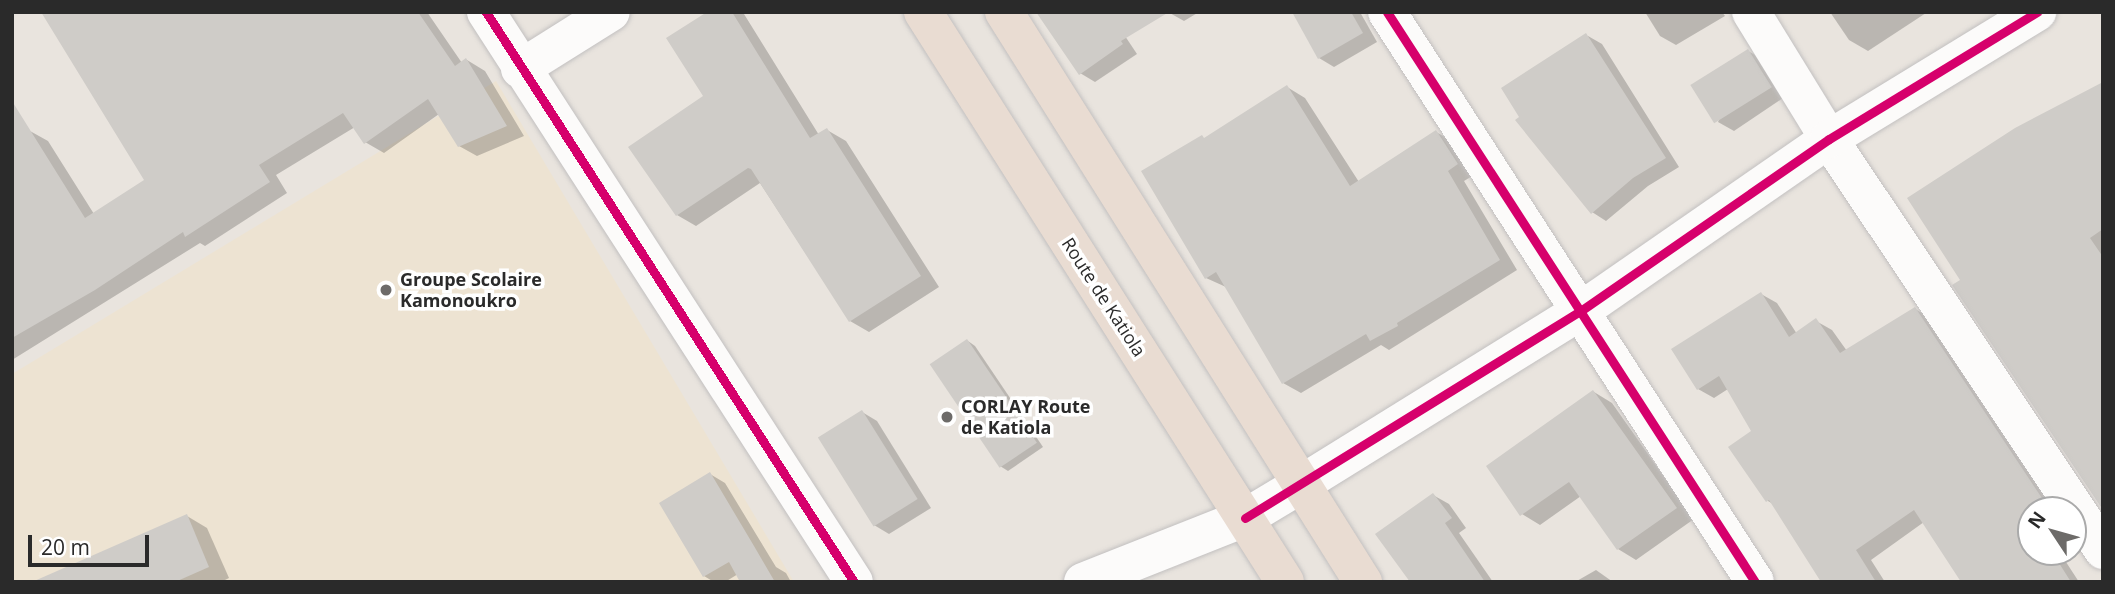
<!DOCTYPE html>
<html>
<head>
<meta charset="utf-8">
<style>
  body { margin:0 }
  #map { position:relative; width:2115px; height:594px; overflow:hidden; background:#e9e4de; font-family:"Open Sans",sans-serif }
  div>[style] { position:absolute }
  .education>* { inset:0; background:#ede3d2 }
  .shadow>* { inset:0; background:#0003 }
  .building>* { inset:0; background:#cfccc8; transform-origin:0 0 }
  .roads { filter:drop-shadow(0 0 2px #c2c0c0) drop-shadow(0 0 2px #c2c0c0) }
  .street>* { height:38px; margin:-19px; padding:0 19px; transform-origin:19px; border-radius:19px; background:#fcfbfa }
  .secondary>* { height:38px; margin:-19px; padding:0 19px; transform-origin:19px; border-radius:19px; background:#fcfbfa }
  .highway>* { height:38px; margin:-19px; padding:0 19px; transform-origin:19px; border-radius:19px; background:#e9dcd2 }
  .cycleway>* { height:9px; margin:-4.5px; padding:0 4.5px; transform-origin:4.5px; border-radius:4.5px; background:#d6006c }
  .dots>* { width:19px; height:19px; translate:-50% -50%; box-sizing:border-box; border:4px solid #fff; border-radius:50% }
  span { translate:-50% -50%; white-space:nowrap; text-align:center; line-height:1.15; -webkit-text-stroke:7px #fff; paint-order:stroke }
  .poi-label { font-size:18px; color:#2a2a2a; font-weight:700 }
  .left { translate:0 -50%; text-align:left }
  .street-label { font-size:18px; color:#2a2a2a }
  .frame { position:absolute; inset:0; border:14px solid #2a2a2a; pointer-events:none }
  .north { position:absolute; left:2017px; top:496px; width:70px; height:70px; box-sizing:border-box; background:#fff; border:2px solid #aaa; border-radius:50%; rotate:306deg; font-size:19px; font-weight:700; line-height:28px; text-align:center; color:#2a2a2a }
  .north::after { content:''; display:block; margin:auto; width:24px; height:32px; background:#6d6b69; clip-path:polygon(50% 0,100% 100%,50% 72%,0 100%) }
  .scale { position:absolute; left:28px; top:535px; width:121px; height:32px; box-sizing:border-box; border:4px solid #2a2a2a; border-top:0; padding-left:9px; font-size:21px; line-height:24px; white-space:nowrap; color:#2a2a2a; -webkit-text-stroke:5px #fff; paint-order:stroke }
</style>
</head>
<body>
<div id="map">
  <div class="education">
    <div style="clip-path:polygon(496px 81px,794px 582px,12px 582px,12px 374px)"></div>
  </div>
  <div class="shadow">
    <div style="clip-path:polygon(251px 12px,427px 12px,462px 63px,467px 60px,485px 71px,524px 136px,477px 156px,459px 146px,439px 114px,384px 153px,365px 142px,355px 127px,276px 175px,287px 193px,205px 246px,200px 243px,12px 360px,12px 142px,30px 131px,48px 141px,94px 214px,146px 180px)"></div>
    <div style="clip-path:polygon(710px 12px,744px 14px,819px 135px,827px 130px,846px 141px,939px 287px,869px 332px,850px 321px,760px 183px,696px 226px,677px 215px,706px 97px)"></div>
    <div style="clip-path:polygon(1109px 12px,1137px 54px,1095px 82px,1080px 73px)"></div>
    <div style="clip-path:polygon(1168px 12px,1199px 12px,1184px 21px)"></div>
    <div style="clip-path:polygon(1305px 12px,1360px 12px,1377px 42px,1334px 67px,1319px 58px)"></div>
    <div style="clip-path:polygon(1645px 12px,1722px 12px,1725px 16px,1676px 45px,1660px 36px)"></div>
    <div style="clip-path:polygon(1830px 12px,1925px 12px,1926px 13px,1868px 51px,1849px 40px)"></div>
    <div style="clip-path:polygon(1588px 36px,1602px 44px,1679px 167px,1648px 186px,1606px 221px,1592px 212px,1521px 118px,1504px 89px)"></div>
    <div style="clip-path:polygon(1748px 51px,1764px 60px,1786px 96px,1734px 131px,1718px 122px)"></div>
    <div style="clip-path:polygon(2103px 84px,2103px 507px,1962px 281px)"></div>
    <div style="clip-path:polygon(1287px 87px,1305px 98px,1359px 182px,1436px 132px,1454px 142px,1474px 175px,1464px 181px,1517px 270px,1389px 350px,1381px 345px,1301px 393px,1283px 383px,1226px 287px,1206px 278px,1204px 140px)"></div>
    <div style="clip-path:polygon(1761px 294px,1777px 303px,1797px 334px,1816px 321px,1832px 330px,1847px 351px,1915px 309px,1931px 318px,2058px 510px,2031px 510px,2031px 552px,2073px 552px,2073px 532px,2085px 549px,2066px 562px,2079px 582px,1963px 582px,1924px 522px,1871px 560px,1885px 582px,1823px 582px,1773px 504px,1768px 501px,1754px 431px,1728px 389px,1714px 398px,1698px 389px)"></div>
    <div style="clip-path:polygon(968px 341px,975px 346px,1043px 447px,1008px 471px,1000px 466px)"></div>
    <div style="clip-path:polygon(1594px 392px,1612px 403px,1694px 519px,1636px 560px,1618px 549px,1581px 496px,1540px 525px,1522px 514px)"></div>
    <div style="clip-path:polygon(862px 412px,877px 421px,931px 508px,889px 534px,874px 525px)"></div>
    <div style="clip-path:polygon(710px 474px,725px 483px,776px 567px,786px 573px,791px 582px,742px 582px,738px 574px,725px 582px,714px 582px,704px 576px)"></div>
    <div style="clip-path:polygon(1433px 495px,1449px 504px,1466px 528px,1459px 533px,1493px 582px,1412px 582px)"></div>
    <div style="clip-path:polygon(187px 516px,207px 528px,229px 578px,221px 582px,71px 582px)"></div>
    <div style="clip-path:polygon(1596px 570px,1613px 582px,1575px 582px)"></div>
  </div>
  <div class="building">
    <div style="clip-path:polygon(41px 12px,418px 12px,455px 66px,466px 58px,507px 126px,458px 147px,428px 99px,364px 144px,343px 113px,259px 165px,270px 182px,185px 237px,183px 232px,95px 290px,12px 338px,12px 101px,85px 218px,144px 180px)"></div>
    <div style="clip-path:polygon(707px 12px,732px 12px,810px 138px,827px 128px,921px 276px,849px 322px,751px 169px,748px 168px,676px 216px,628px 147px,703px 96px,666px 38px)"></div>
    <div style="clip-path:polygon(1036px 12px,1169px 12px,1121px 41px,1123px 44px,1079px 75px)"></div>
    <div style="clip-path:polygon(1292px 12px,1351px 12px,1363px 33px,1318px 59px)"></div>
    <div style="clip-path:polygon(1586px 33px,1666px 158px,1633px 178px,1591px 214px,1515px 120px,1519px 117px,1501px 88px)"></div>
    <div style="left:1748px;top:49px;width:45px;height:68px;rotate:58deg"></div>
    <div style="clip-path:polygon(2103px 82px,2103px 229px,2090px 238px,2103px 257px,2103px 510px,1952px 285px,1960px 280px,1907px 198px,2015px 128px)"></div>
    <div style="clip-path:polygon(1287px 85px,1350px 186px,1436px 130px,1458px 164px,1448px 171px,1500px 260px,1397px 323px,1398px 326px,1370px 341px,1366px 334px,1282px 384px,1216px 272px,1205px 279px,1141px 171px,1202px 135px,1204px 138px)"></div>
    <div style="clip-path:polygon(1761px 292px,1789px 337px,1816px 318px,1840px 353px,1915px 307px,2050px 510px,2031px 510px,2031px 552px,2052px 552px,2071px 582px,1961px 582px,1914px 510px,1856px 550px,1876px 582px,1821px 582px,1769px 500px,1766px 502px,1728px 447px,1751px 431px,1719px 376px,1697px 390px,1671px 349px)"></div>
    <div style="left:967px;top:339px;width:125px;height:45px;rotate:56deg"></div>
    <div style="clip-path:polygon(1593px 390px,1677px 508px,1617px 550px,1569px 482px,1520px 516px,1486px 466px)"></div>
    <div style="left:862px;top:410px;width:105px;height:52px;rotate:58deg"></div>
    <div style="clip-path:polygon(710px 472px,754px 546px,775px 582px,740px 582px,729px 562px,703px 577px,659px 503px)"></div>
    <div style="clip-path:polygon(1433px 493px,1452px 518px,1445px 523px,1485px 582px,1410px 582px,1375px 534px)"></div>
    <div style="clip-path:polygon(187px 514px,209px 567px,175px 582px,32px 582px)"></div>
  </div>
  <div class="roads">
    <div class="street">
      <div style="left:486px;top:12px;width:678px;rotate:57.15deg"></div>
      <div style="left:1387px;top:12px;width:678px;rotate:57.15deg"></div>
      <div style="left:1751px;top:12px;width:149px;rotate:58.4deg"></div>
      <div style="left:1829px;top:139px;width:494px;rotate:56.3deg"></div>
      <div style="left:520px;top:69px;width:107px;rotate:-32.1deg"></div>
    </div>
    <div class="secondary">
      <div style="left:1083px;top:582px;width:174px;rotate:-21.6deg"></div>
      <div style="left:1245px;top:518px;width:64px;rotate:-31deg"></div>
      <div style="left:1300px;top:485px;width:328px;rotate:-31.8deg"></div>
      <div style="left:1579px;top:312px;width:304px;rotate:-34.7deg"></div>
      <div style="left:1829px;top:139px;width:244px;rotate:-31.4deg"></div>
    </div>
    <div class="highway">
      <div style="left:923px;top:12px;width:675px;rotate:57.58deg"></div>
      <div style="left:1004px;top:12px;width:674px;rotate:57.8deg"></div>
    </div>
  </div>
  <div class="cycleway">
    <div style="left:486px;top:12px;width:678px;rotate:57.15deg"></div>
    <div style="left:1387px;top:12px;width:678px;rotate:57.15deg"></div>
    <div style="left:1245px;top:518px;width:392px;rotate:-31.7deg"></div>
    <div style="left:1579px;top:312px;width:304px;rotate:-34.7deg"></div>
    <div style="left:1829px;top:139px;width:244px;rotate:-31.4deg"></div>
  </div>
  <div class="dots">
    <div style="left:386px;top:290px;background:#6d6b69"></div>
    <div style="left:947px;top:417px;background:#6d6b69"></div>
  </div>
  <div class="poi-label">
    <span class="left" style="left:400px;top:290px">Groupe Scolaire<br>Kamonoukro</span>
    <span class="left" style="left:961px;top:417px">CORLAY Route<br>de Katiola</span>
  </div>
  <div class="street-label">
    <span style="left:1104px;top:297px;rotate:57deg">Route de Katiola</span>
  </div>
  <div class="frame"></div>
  <div class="north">N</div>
  <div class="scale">20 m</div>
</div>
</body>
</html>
